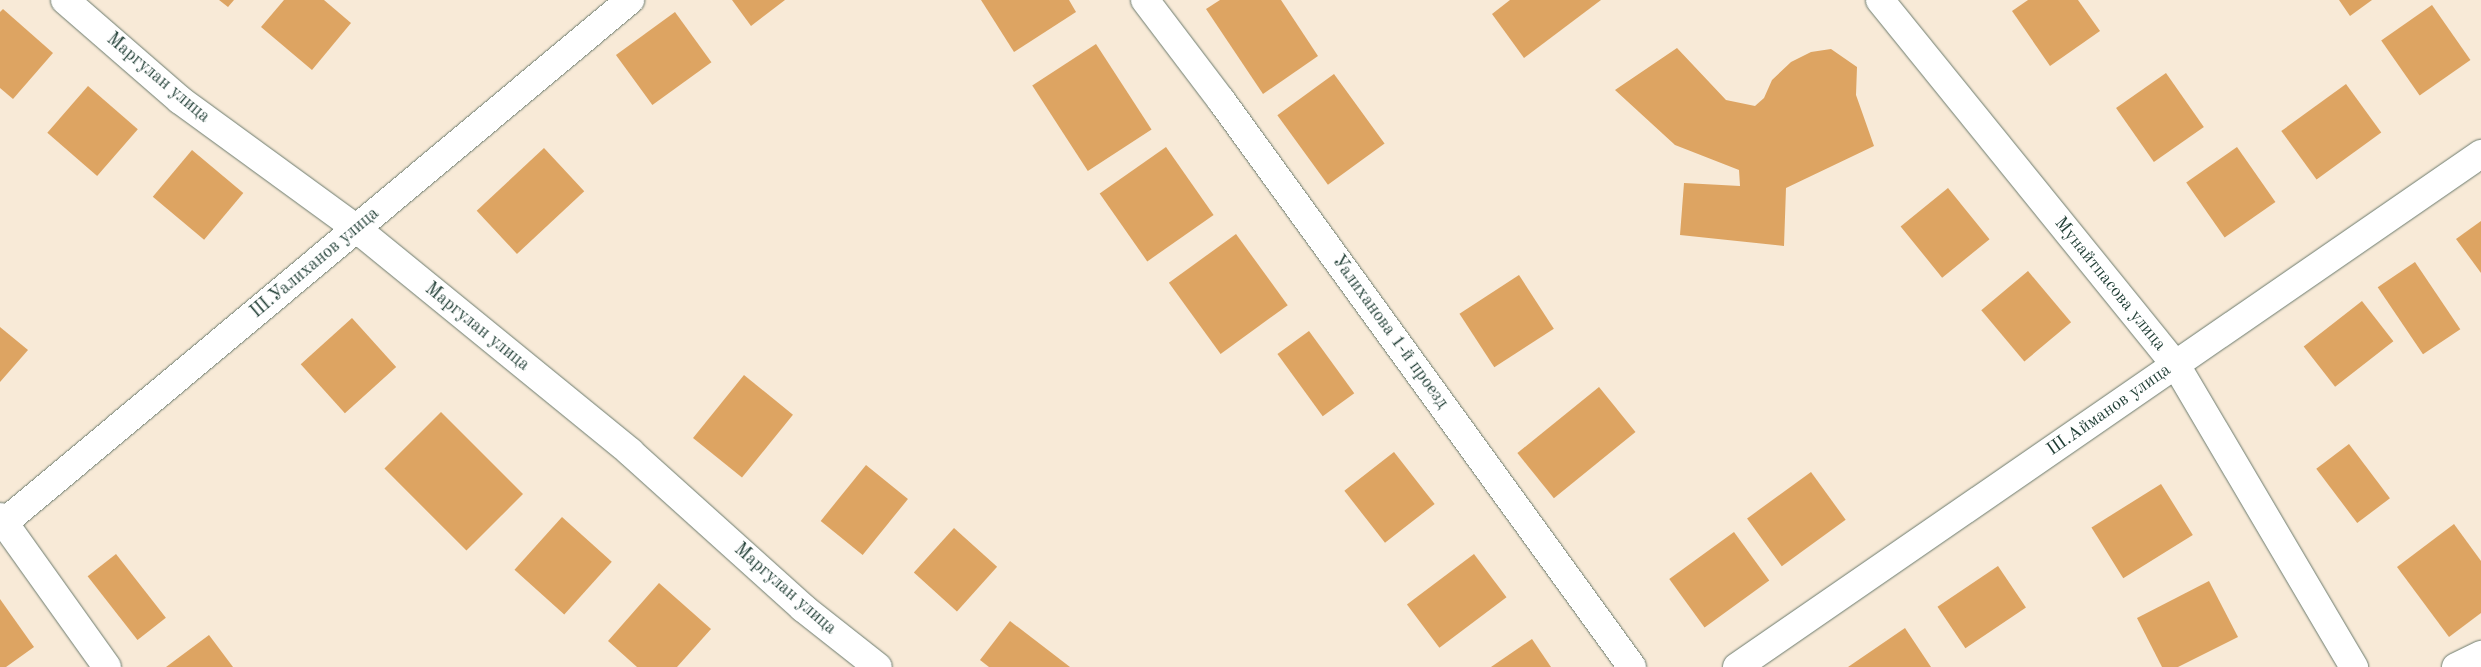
<!DOCTYPE html>
<html>
<head>
<meta charset="utf-8">
<style>
  body { margin:0 }
  #map { position:relative; width:2481px; height:667px; overflow:hidden; background:#f8ead7; font-family:"Old Standard TT",serif }
  div>[style] { position:absolute }
  .building>* { inset:0; background:#dda462; transform-origin:0 0 }
  .roads { filter:drop-shadow(0 0 1px #6b7a6d) drop-shadow(0 0 1px #6b7a6d) }
  .minor>* { height:28px; margin:-14px; padding:0 14px; transform-origin:14px; border-radius:14px; background:#fff }
  span { translate:-50% -50%; white-space:nowrap; text-align:center; line-height:1.15; -webkit-text-stroke:4px #fff; paint-order:stroke }
  .street-label { font-size:18px; color:#1f3d34 }
</style>
</head>
<body>
<div id="map">
  <div class="building">
    <div style="clip-path:polygon(219px 0,234px 0,228px 7px)"></div>
    <div style="clip-path:polygon(284px 0,324px 0,351px 23px,312px 70px,261px 27px)"></div>
    <div style="clip-path:polygon(732px 0,785px 0,751px 26px)"></div>
    <div style="clip-path:polygon(981px 0,1069px 0,1076px 12px,1014px 52px)"></div>
    <div style="clip-path:polygon(1220px 0,1281px 0,1318px 56px,1263px 94px,1206px 9px)"></div>
    <div style="clip-path:polygon(1510px 0,1601px 0,1524px 58px,1492px 14px)"></div>
    <div style="clip-path:polygon(2028px 0,2078px 0,2100px 31px,2050px 66px,2012px 11px)"></div>
    <div style="clip-path:polygon(2339px 0,2372px 0,2350px 16px)"></div>
    <div style="left:2432px;top:5px;width:67px;height:62px;rotate:55deg"></div>
    <div style="clip-path:polygon(3px 9px,53px 53px,13px 99px,0 88px,0 12px)"></div>
    <div style="left:675px;top:12px;width:62px;height:73px;rotate:54deg"></div>
    <div style="left:1096px;top:44px;width:102px;height:76px;rotate:57deg"></div>
    <div style="clip-path:polygon(1677px 48px,1726px 100px,1755px 106px,1764px 98px,1772px 80px,1791px 62px,1811px 52px,1831px 49px,1857px 67px,1856px 95px,1874px 146px,1786px 188px,1784px 246px,1680px 235px,1684px 183px,1740px 186px,1739px 170px,1675px 145px,1615px 90px)"></div>
    <div style="left:2166px;top:73px;width:66px;height:61px;rotate:55deg"></div>
    <div style="left:1334px;top:74px;width:86px;height:70px;rotate:54deg"></div>
    <div style="left:2346px;top:84px;width:60px;height:80px;rotate:54deg"></div>
    <div style="left:88px;top:86px;width:66px;height:62px;rotate:41deg"></div>
    <div style="left:1166px;top:147px;width:83px;height:81px;rotate:55deg"></div>
    <div style="left:2237px;top:147px;width:67px;height:62px;rotate:55deg"></div>
    <div style="left:544px;top:148px;width:59px;height:92px;rotate:47deg"></div>
    <div style="left:192px;top:150px;width:67px;height:61px;rotate:40deg"></div>
    <div style="left:1948px;top:188px;width:66px;height:61px;rotate:51deg"></div>
    <div style="clip-path:polygon(2481px 221px,2481px 273px,2456px 239px)"></div>
    <div style="left:1236px;top:234px;width:88px;height:83px;rotate:54deg"></div>
    <div style="left:2415px;top:262px;width:81px;height:45px;rotate:56deg"></div>
    <div style="left:2028px;top:271px;width:67px;height:61px;rotate:50deg"></div>
    <div style="left:1519px;top:275px;width:64px;height:71px;rotate:57deg"></div>
    <div style="left:2362px;top:301px;width:51px;height:74px;rotate:52deg"></div>
    <div style="left:352px;top:318px;width:66px;height:69px;rotate:48deg"></div>
    <div style="clip-path:polygon(0 327px,28px 350px,0 382px)"></div>
    <div style="left:1309px;top:331px;width:77px;height:39px;rotate:54deg"></div>
    <div style="left:744px;top:375px;width:63px;height:81px;rotate:39deg"></div>
    <div style="left:1599px;top:387px;width:58px;height:105px;rotate:51deg"></div>
    <div style="left:441px;top:412px;width:116px;height:80px;rotate:45deg"></div>
    <div style="left:2349px;top:444px;width:68px;height:41px;rotate:53deg"></div>
    <div style="left:1394px;top:452px;width:66px;height:63px;rotate:52deg"></div>
    <div style="left:866px;top:465px;width:54px;height:72px;rotate:39deg"></div>
    <div style="left:1811px;top:472px;width:59px;height:79px;rotate:54deg"></div>
    <div style="left:2161px;top:484px;width:60px;height:82px;rotate:58deg"></div>
    <div style="left:562px;top:517px;width:67px;height:71px;rotate:42deg"></div>
    <div style="clip-path:polygon(2454px 524px,2481px 561px,2481px 613px,2449px 637px,2397px 567px)"></div>
    <div style="left:954px;top:528px;width:58px;height:60px;rotate:42deg"></div>
    <div style="left:1734px;top:532px;width:60px;height:80px;rotate:54deg"></div>
    <div style="left:116px;top:554px;width:81px;height:36px;rotate:52deg"></div>
    <div style="left:1474px;top:554px;width:54px;height:84px;rotate:53deg"></div>
    <div style="left:1998px;top:566px;width:50px;height:73px;rotate:56deg"></div>
    <div style="clip-path:polygon(2209px 581px,2238px 637px,2178px 667px,2162px 667px,2137px 618px)"></div>
    <div style="clip-path:polygon(659px 583px,711px 629px,677px 667px,637px 667px,608px 641px)"></div>
    <div style="clip-path:polygon(0 599px,34px 647px,6px 667px,0 667px)"></div>
    <div style="clip-path:polygon(1010px 621px,1070px 667px,989px 667px,980px 660px)"></div>
    <div style="clip-path:polygon(1905px 628px,1931px 667px,1848px 667px)"></div>
    <div style="clip-path:polygon(209px 635px,233px 667px,166px 667px)"></div>
    <div style="clip-path:polygon(1532px 639px,1551px 667px,1491px 667px)"></div>
  </div>
  <div class="roads">
    <div class="minor">
      <div style="left:65px;top:0;width:152px;rotate:41deg"></div>
      <div style="left:180px;top:100px;width:219px;rotate:36.1deg"></div>
      <div style="left:357px;top:229px;width:353px;rotate:39.2deg"></div>
      <div style="left:630px;top:452px;width:233px;rotate:42deg"></div>
      <div style="left:803px;top:608px;width:95px;rotate:38.2deg"></div>
      <div style="left:1145px;top:0;width:126px;rotate:52.8deg"></div>
      <div style="left:1221px;top:100px;width:700px;rotate:54.06deg"></div>
      <div style="left:1880px;top:0;width:470px;rotate:51deg"></div>
      <div style="left:2176px;top:365px;width:351px;rotate:59.5deg"></div>
      <div style="left:0;top:517px;width:184px;rotate:54.5deg"></div>
      <div style="left:0;top:526px;width:821px;rotate:-39.86deg"></div>
      <div style="left:1737px;top:667px;width:904px;rotate:-34.59deg"></div>
      <div style="left:2456px;top:667px;width:28px;rotate:-26deg"></div>
    </div>
  </div>
  <div class="street-label">
    <span style="left:158px;top:78px;rotate:40deg">Маргулан улица</span>
    <span style="left:315px;top:263px;rotate:-40deg">Ш.Уалиханов улица</span>
    <span style="left:2110px;top:284px;rotate:51deg">Мунайтпасова улица</span>
    <span style="left:477px;top:327px;rotate:39deg">Маргулан улица</span>
    <span style="left:1390px;top:332px;rotate:54deg">Уалиханова 1-й проезд</span>
    <span style="left:2109px;top:410px;rotate:-35deg">Ш.Айманов улица</span>
    <span style="left:785px;top:589px;rotate:41deg">Маргулан улица</span>
  </div>
</div>
</body>
</html>
